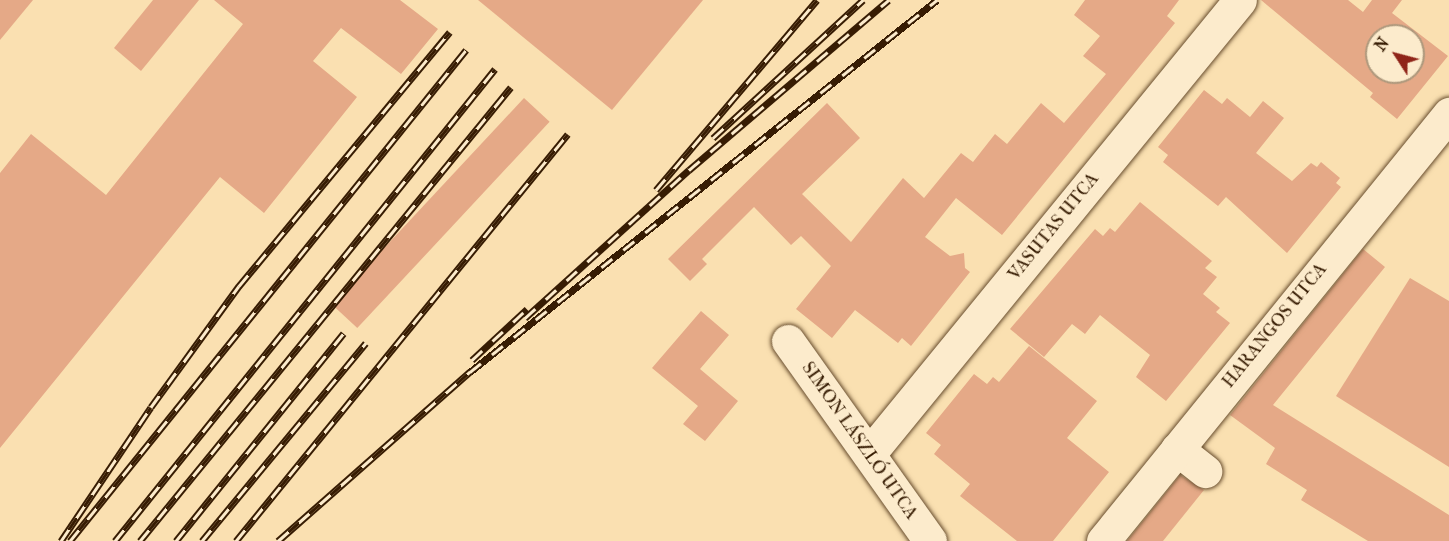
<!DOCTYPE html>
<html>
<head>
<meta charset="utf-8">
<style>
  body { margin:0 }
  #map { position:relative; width:1449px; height:541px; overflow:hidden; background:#fae0b1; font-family:"IM FELL French Canon",serif }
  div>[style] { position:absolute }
  .building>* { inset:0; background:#e5a987; transform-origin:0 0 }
  .roads { filter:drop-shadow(0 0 2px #684d2e) drop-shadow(0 0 2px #684d2e) }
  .minor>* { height:33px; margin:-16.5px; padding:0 16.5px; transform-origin:16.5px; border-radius:16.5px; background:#fcebcc }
  .rail>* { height:7px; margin-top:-3.5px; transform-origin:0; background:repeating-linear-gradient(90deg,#fcebcc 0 14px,#371c03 0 28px); box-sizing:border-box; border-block:2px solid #371c03 }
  span { translate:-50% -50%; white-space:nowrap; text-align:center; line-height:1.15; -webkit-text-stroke:5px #fcebcc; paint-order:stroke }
  .street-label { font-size:18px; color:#371c03 }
  .north { position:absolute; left:1365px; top:24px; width:60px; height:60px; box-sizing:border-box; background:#fcebcc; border:2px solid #ad987c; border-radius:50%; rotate:306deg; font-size:16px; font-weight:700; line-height:24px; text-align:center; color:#371c03 }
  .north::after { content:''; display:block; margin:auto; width:21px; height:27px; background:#8f2418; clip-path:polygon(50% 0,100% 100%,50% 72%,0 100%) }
</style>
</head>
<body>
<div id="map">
  <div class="building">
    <div style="clip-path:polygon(0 0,33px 0,0 40px)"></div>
    <div style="clip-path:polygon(153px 0,199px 0,141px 71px,114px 48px)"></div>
    <div style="clip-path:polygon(214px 0,400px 0,438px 29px,401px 74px,341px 28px,313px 61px,357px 97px,264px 213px,220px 177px,0 448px,0 173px,31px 134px,106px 195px,243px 24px)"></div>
    <div style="clip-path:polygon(478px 0,703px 0,612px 110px)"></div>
    <div style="clip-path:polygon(1085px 0,1179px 0,1167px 16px,1175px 23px,1002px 235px,956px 198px,925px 237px,950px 256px,964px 253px,965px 268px,970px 272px,911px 346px,902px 338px,898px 343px,855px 310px,832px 338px,796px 309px,831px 266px,801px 236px,791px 245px,754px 207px,702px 259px,707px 264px,690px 281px,668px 259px,827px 103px,860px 138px,802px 194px,851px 242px,903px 178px,924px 198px,961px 153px,973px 162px,995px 134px,1007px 144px,1041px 103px,1064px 123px,1106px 74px,1083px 56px,1100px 36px,1074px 15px)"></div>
    <div style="clip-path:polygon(evenodd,1261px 0,1348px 0,1363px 12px,1372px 0,1402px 0,1392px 13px,1448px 56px,1397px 119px,1370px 97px,1373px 93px,1261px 0,1377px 36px,1413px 36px,1413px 72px,1377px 72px,1377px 36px)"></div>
    <div style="clip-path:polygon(1204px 90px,1222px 104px,1227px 98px,1250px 117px,1263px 101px,1284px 118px,1256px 153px,1292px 181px,1311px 163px,1317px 167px,1321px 162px,1340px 178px,1336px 183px,1341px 187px,1287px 253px,1226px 197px,1218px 206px,1163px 162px,1168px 155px,1158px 147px)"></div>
    <div style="left:524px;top:98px;width:35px;height:282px;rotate:43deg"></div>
    <div style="clip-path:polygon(1140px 202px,1212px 261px,1205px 268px,1217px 277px,1203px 294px,1220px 308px,1216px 312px,1230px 323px,1166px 401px,1136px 377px,1150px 355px,1100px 315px,1085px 334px,1072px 324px,1044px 357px,1010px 329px,1095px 229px,1103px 236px,1110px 228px,1115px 232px)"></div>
    <div style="clip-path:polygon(1363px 249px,1385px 267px,1273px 405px,1449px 515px,1449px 541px,1368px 541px,1301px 500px,1307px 490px,1266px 464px,1275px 448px,1230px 415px)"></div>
    <div style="clip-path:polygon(1410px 278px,1449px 301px,1449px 467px,1336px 396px)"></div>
    <div style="clip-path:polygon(701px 311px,729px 335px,700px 369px,738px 401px,705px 441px,683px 424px,698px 406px,652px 368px)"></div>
    <div style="clip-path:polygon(1029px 346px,1097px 401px,1067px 438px,1109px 472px,1053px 541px,1017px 541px,960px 496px,970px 484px,934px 454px,941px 445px,926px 433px,974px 374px,987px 384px,993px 377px,999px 382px)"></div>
    <div style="clip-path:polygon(1180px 475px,1204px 490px,1163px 541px,1127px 541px)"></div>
  </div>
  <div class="roads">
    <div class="minor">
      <div style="left:788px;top:341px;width:245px;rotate:54.6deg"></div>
      <div style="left:1177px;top:449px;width:36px;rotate:38deg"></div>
      <div style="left:869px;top:454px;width:586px;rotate:-50.74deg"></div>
      <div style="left:1103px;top:541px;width:550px;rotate:-50.98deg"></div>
    </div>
  </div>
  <div class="rail">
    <div style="left:713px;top:138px;width:204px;rotate:-42.6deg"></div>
    <div style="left:656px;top:190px;width:249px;rotate:-49.7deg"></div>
    <div style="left:525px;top:318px;width:221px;rotate:-42.1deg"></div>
    <div style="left:689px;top:170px;width:262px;rotate:-40.4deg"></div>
    <div style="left:472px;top:360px;width:75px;rotate:-42.8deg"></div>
    <div style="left:61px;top:541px;width:161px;rotate:-56.1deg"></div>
    <div style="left:151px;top:407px;width:150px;rotate:-54deg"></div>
    <div style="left:239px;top:286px;width:330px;rotate:-50.3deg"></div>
    <div style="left:70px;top:541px;width:631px;rotate:-51.11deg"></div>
    <div style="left:115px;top:541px;width:606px;rotate:-51.16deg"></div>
    <div style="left:140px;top:541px;width:586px;rotate:-50.74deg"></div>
    <div style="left:176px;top:541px;width:267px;rotate:-51.1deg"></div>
    <div style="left:202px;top:541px;width:257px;rotate:-50.4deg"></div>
    <div style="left:236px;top:541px;width:525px;rotate:-50.8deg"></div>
    <div style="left:278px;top:541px;width:256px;rotate:-41.4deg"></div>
    <div style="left:470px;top:372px;width:597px;rotate:-38.54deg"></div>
  </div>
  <div class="street-label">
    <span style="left:1054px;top:227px;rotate:-51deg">VASUTAS UTCA</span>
    <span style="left:1275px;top:326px;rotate:-51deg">HARANGOS UTCA</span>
    <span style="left:859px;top:441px;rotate:55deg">SIMON LÁSZLÓ UTCA</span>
  </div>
  <div class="north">N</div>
</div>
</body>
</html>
